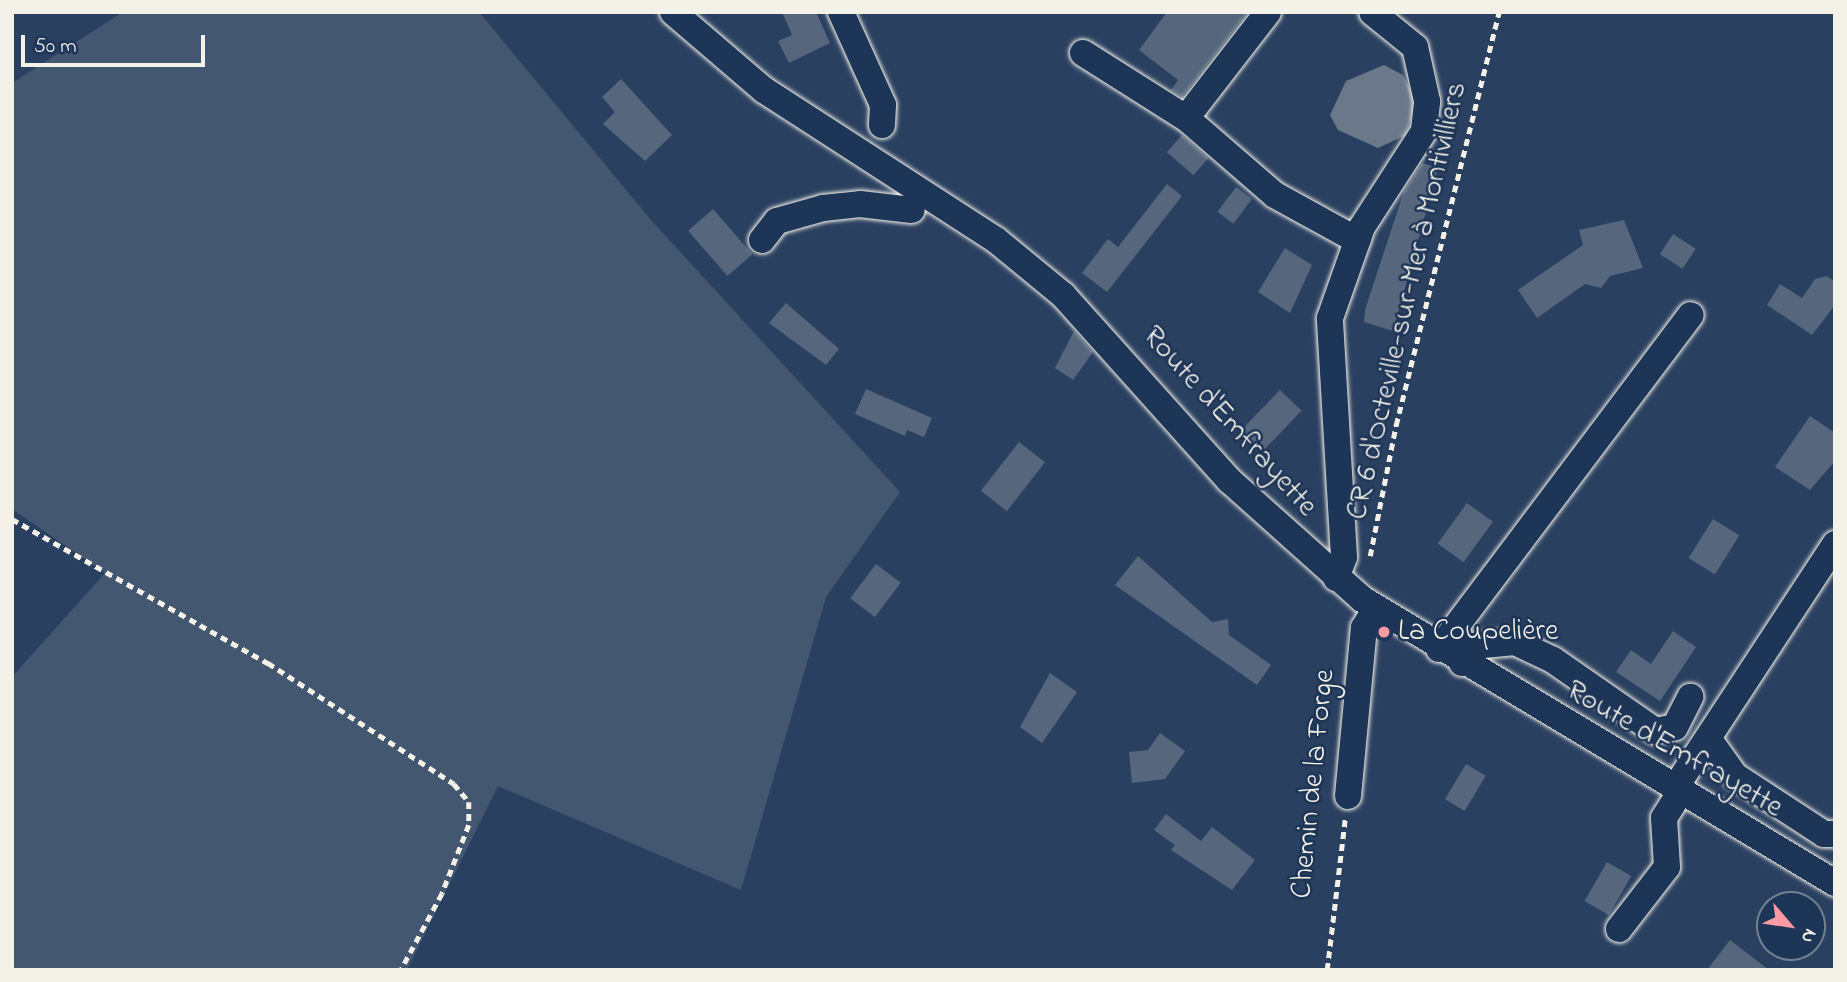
<!DOCTYPE html>
<html>
<head>
<meta charset="utf-8">
<style>
  body { margin:0 }
  #map { position:relative; width:1847px; height:982px; overflow:hidden; background:#2a4060; font-family:"Indie Flower",sans-serif }
  div>[style] { position:absolute }
  .green>* { inset:0; background:#445771 }
  .water>* { inset:0; background:#6a788a }
  .building>* { inset:0; background:#56677d; transform-origin:0 0 }
  .path>* { height:4.5px; margin-top:-2.25px; transform-origin:0; background:repeating-linear-gradient(90deg,#f4f1e8 0 7px,transparent 0 12px) }
  .roads { filter:drop-shadow(0 0 2px #f4f1e8) drop-shadow(0 0 2px #f4f1e8) }
  .minor>* { height:26px; margin:-13px; padding:0 13px; transform-origin:13px; border-radius:13px; background:#1d3557 }
  .dots>* { width:19px; height:19px; translate:-50% -50%; box-sizing:border-box; border:4px solid #1d3557; border-radius:50% }
  span { translate:-50% -50%; white-space:nowrap; text-align:center; line-height:1.15; -webkit-text-stroke:5px #1d3557; paint-order:stroke }
  .street-label { font-size:30px; color:#f4f1e8 }
  .poi-label { font-size:30px; color:#f4f1e8 }
  .left { translate:0 -50%; text-align:left }
  .frame { position:absolute; inset:0; border:14px solid #f4f1e8; pointer-events:none }
  .north { position:absolute; left:1756px; top:891px; width:70px; height:70px; box-sizing:border-box; background:#1d3557; border:2px solid #738091; border-radius:50%; rotate:119deg; font-size:19px; font-weight:700; line-height:28px; text-align:center; color:#f4f1e8 }
  .north::after { content:''; display:block; margin:auto; width:24px; height:32px; background:#ff9aa2; clip-path:polygon(50% 0,100% 100%,50% 72%,0 100%) }
  .scale { position:absolute; left:21px; top:35px; width:184px; height:32px; box-sizing:border-box; border:4px solid #f4f1e8; border-top:0; padding-left:9px; font-size:21px; line-height:24px; white-space:nowrap; color:#f4f1e8; -webkit-text-stroke:5px #1d3557; paint-order:stroke }
</style>
</head>
<body>
<div id="map">
  <div class="green">
    <div style="clip-path:polygon(123px 12px,479px 12px,651px 220px,900px 492px,826px 597px,741px 890px,498px 786px,407px 970px,12px 970px,12px 677px,105px 573px,12px 509px,12px 83px)"></div>
  </div>
  <div class="water">
    <div style="clip-path:polygon(1384px 65px,1403px 75px,1416px 101px,1406px 135px,1378px 148px,1338px 130px,1330px 115px,1346px 81px)"></div>
  </div>
  <div class="building">
    <div style="clip-path:polygon(782px 12px,816px 12px,830px 43px,789px 63px,778px 41px,792px 35px)"></div>
    <div style="clip-path:polygon(1167px 12px,1248px 12px,1182px 97px,1171px 90px,1178px 80px,1139px 50px)"></div>
    <div style="clip-path:polygon(621px 79px,672px 135px,645px 161px,603px 124px,615px 112px,602px 97px)"></div>
    <div style="left:1182px;top:135px;width:35px;height:23px;rotate:41deg"></div>
    <div style="clip-path:polygon(1422px 163px,1438px 168px,1393px 331px,1364px 322px,1365px 310px,1404px 191px)"></div>
    <div style="clip-path:polygon(1167px 184px,1182px 196px,1107px 292px,1082px 273px,1108px 239px,1118px 247px)"></div>
    <div style="left:1236px;top:187px;width:20px;height:31px;rotate:37deg"></div>
    <div style="left:713px;top:209px;width:60px;height:33px;rotate:49deg"></div>
    <div style="clip-path:polygon(1624px 220px,1643px 268px,1610px 276px,1601px 288px,1585px 284px,1537px 318px,1518px 290px,1583px 245px,1579px 230px)"></div>
    <div style="left:1673px;top:234px;width:27px;height:24px;rotate:33deg"></div>
    <div style="clip-path:polygon(1285px 248px,1312px 265px,1290px 313px,1258px 292px)"></div>
    <div style="clip-path:polygon(1827px 276px,1835px 282px,1835px 305px,1812px 335px,1767px 305px,1780px 284px,1802px 298px,1815px 279px)"></div>
    <div style="clip-path:polygon(786px 303px,839px 349px,826px 365px,769px 323px)"></div>
    <div style="clip-path:polygon(1074px 331px,1093px 352px,1073px 380px,1055px 368px)"></div>
    <div style="clip-path:polygon(866px 389px,932px 418px,924px 437px,907px 430px,905px 436px,855px 414px)"></div>
    <div style="left:1280px;top:390px;width:30px;height:58px;rotate:44deg"></div>
    <div style="clip-path:polygon(1810px 416px,1835px 433px,1835px 461px,1810px 490px,1775px 467px)"></div>
    <div style="left:1019px;top:442px;width:33px;height:62px;rotate:38deg"></div>
    <div style="left:1467px;top:503px;width:32px;height:50px;rotate:36deg"></div>
    <div style="left:1713px;top:519px;width:31px;height:46px;rotate:32deg"></div>
    <div style="clip-path:polygon(1138px 556px,1212px 622px,1228px 619px,1229px 635px,1271px 665px,1257px 685px,1115px 585px)"></div>
    <div style="left:876px;top:564px;width:31px;height:43px;rotate:37deg"></div>
    <div style="clip-path:polygon(1673px 631px,1696px 647px,1660px 701px,1616px 672px,1631px 650px,1651px 664px)"></div>
    <div style="clip-path:polygon(1050px 673px,1077px 692px,1042px 743px,1020px 727px)"></div>
    <div style="clip-path:polygon(1160px 733px,1185px 751px,1165px 779px,1132px 783px,1129px 752px,1148px 750px)"></div>
    <div style="left:1466px;top:764px;width:23px;height:41px;rotate:31deg"></div>
    <div style="clip-path:polygon(1166px 814px,1201px 841px,1212px 827px,1255px 860px,1232px 890px,1171px 850px,1175px 845px,1154px 830px)"></div>
    <div style="left:1607px;top:862px;width:28px;height:45px;rotate:30deg"></div>
    <div style="clip-path:polygon(1730px 940px,1769px 970px,1707px 970px)"></div>
  </div>
  <div class="path">
    <div style="left:12px;top:519px;width:294px;rotate:29.4deg"></div>
    <div style="left:268px;top:663px;width:222px;rotate:33deg"></div>
    <div style="left:454px;top:784px;width:23px;rotate:50deg"></div>
    <div style="left:469px;top:802px;width:23px;rotate:90deg"></div>
    <div style="left:469px;top:825px;width:74px;rotate:111.4deg"></div>
    <div style="left:442px;top:894px;width:86px;rotate:118.3deg"></div>
    <div style="left:1370px;top:556px;width:134px;rotate:-78.8deg"></div>
    <div style="left:1396px;top:425px;width:426px;rotate:-76deg"></div>
    <div style="left:1327px;top:970px;width:153px;rotate:-83.2deg"></div>
  </div>
  <div class="roads">
    <div class="minor">
      <div style="left:673px;top:12px;width:120px;rotate:40.6deg"></div>
      <div style="left:764px;top:90px;width:276px;rotate:32.9deg"></div>
      <div style="left:996px;top:240px;width:87px;rotate:39.4deg"></div>
      <div style="left:1063px;top:295px;width:249px;rotate:48.1deg"></div>
      <div style="left:1229px;top:480px;width:178px;rotate:41.8deg"></div>
      <div style="left:1362px;top:599px;width:552px;rotate:30.98deg"></div>
      <div style="left:841px;top:12px;width:102px;rotate:65.7deg"></div>
      <div style="left:883px;top:105px;width:20px;rotate:93deg"></div>
      <div style="left:1268px;top:12px;width:134px;rotate:127.7deg"></div>
      <div style="left:1186px;top:118px;width:118px;rotate:40.9deg"></div>
      <div style="left:1275px;top:195px;width:94px;rotate:28.8deg"></div>
      <div style="left:1083px;top:53px;width:122px;rotate:32.3deg"></div>
      <div style="left:762px;top:240px;width:24px;rotate:-52deg"></div>
      <div style="left:777px;top:221px;width:48px;rotate:-15.8deg"></div>
      <div style="left:823px;top:208px;width:37px;rotate:-6deg"></div>
      <div style="left:860px;top:204px;width:52px;rotate:6.6deg"></div>
      <div style="left:1336px;top:578px;width:22px;rotate:-69deg"></div>
      <div style="left:1344px;top:557px;width:239px;rotate:-93.4deg"></div>
      <div style="left:1330px;top:318px;width:96px;rotate:-70.6deg"></div>
      <div style="left:1362px;top:227px;width:114px;rotate:-57.1deg"></div>
      <div style="left:1424px;top:131px;width:30px;rotate:-84deg"></div>
      <div style="left:1427px;top:101px;width:55px;rotate:-102.5deg"></div>
      <div style="left:1415px;top:47px;width:55px;rotate:-140.9deg"></div>
      <div style="left:1439px;top:649px;width:418px;rotate:-53deg"></div>
      <div style="left:1462px;top:663px;width:20px;rotate:-57deg"></div>
      <div style="left:1473px;top:646px;width:42px;rotate:-5.4deg"></div>
      <div style="left:1515px;top:642px;width:42px;rotate:25.3deg"></div>
      <div style="left:1553px;top:660px;width:124px;rotate:34.8deg"></div>
      <div style="left:1655px;top:731px;width:20px;rotate:-11deg"></div>
      <div style="left:1675px;top:727px;width:34px;rotate:-63deg"></div>
      <div style="left:1708px;top:738px;width:47px;rotate:54.6deg"></div>
      <div style="left:1735px;top:776px;width:106px;rotate:33.1deg"></div>
      <div style="left:1824px;top:834px;width:11px"></div>
      <div style="left:1675px;top:788px;width:292px;rotate:-56.7deg"></div>
      <div style="left:1348px;top:796px;width:169px;rotate:-84.6deg"></div>
      <div style="left:1364px;top:628px;width:23px;rotate:-59deg"></div>
      <div style="left:1619px;top:929px;width:78px;rotate:-52.3deg"></div>
      <div style="left:1667px;top:867px;width:49px;rotate:-93.5deg"></div>
      <div style="left:1664px;top:818px;width:32px;rotate:-58deg"></div>
    </div>
  </div>
  <div class="dots">
    <div style="left:1384px;top:632px;background:#ff9aa2"></div>
  </div>
  <div class="street-label">
    <span style="left:1408px;top:301px;rotate:-77deg">CR 6 d'Octeville-sur-Mer à Montivilliers</span>
    <span style="left:1229px;top:422px;rotate:48deg">Route d'Emfrayette</span>
    <span style="left:1674px;top:750px;rotate:30deg">Route d'Emfrayette</span>
    <span style="left:1314px;top:784px;rotate:-84deg">Chemin de la Forge</span>
  </div>
  <div class="poi-label">
    <span class="left" style="left:1398px;top:632px">La Coupelière</span>
  </div>
  <div class="frame"></div>
  <div class="north">N</div>
  <div class="scale">50 m</div>
</div>
</body>
</html>
